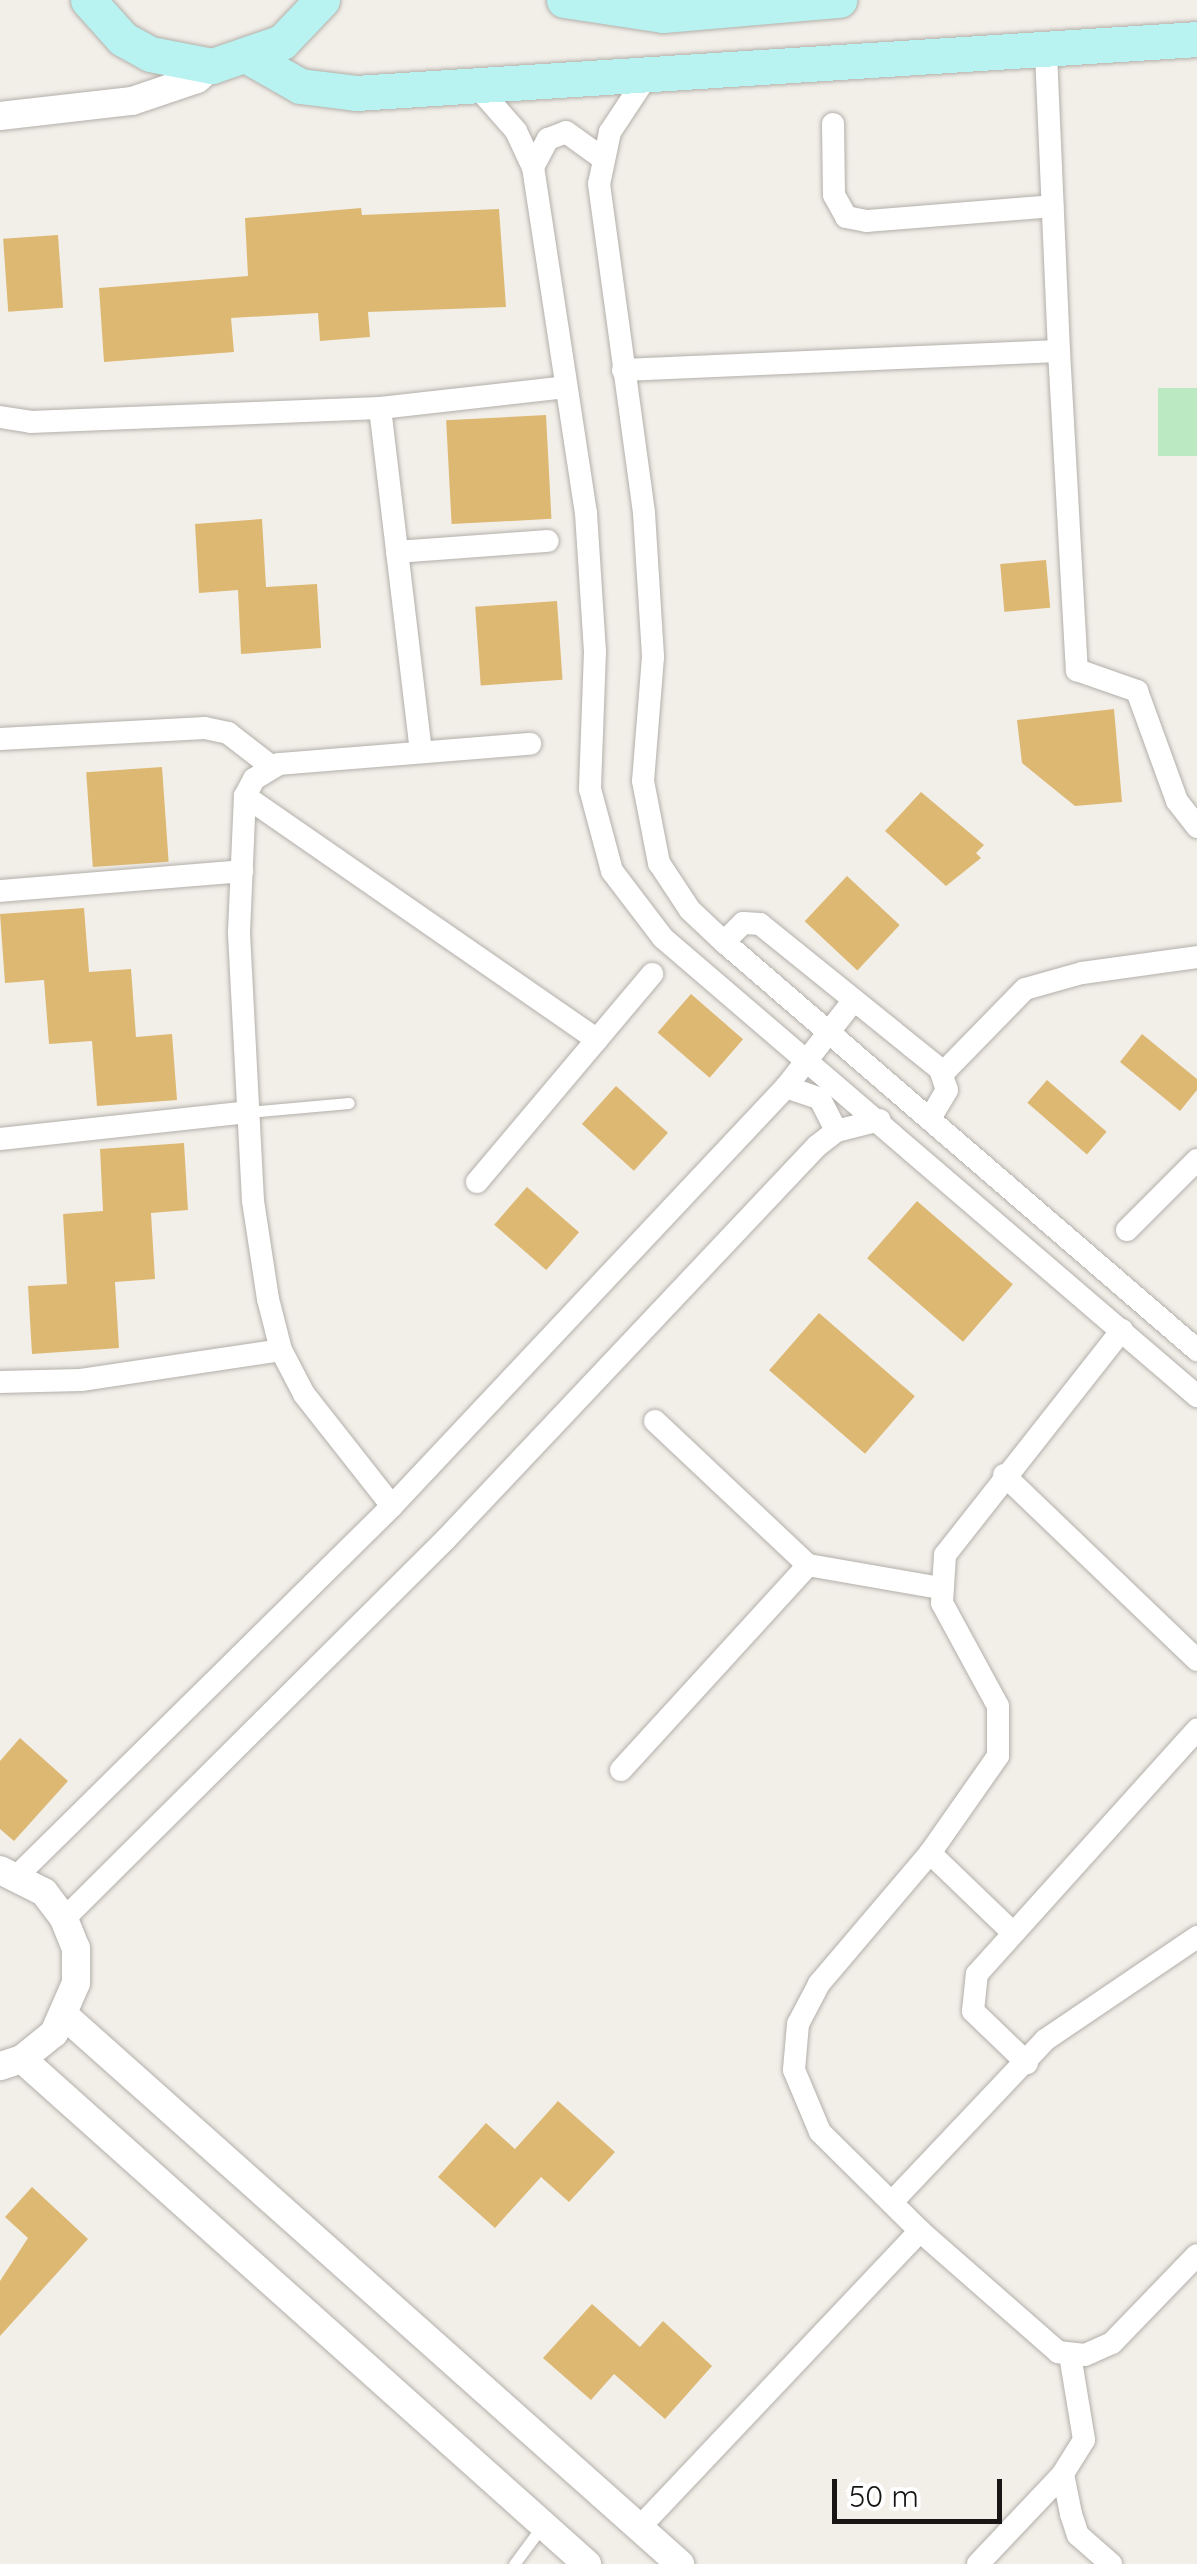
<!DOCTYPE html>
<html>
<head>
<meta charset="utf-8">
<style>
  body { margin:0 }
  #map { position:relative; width:1197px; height:2564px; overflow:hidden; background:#f2efe9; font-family:Quicksand,sans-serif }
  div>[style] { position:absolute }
  .green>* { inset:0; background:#bbe9c2; transform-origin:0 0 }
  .building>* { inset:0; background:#ddb873; transform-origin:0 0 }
  .roads { filter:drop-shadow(0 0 2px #b3afaa) drop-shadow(0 0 2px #b3afaa) }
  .service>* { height:11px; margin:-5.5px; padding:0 5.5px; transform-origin:5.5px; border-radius:5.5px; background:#fff }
  .minor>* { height:22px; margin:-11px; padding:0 11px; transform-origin:11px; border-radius:11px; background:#fff }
  .tertiary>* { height:28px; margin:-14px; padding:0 14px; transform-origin:14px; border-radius:14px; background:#fff }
  .primary>* { height:35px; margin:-17.5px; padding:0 17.5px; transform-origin:17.5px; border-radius:17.5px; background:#b8f3f1 }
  span { translate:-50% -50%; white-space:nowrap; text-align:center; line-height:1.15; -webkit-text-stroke:9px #fff; paint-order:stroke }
  .scale { position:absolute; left:832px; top:2479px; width:170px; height:45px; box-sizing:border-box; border:5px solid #171614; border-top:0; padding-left:12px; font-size:30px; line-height:35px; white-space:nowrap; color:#171614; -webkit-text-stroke:8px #fff; paint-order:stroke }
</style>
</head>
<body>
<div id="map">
  <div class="green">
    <div style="left:1197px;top:388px;width:68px;height:39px;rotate:90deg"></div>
  </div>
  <div class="building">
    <div style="clip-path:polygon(361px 208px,362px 215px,499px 209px,506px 307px,368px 312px,370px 337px,320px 341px,318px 313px,231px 318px,234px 352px,104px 362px,99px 288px,248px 276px,245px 218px)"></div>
    <div style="left:58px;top:235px;width:73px;height:55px;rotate:86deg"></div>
    <div style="left:546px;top:415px;width:104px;height:100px;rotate:87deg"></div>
    <div style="clip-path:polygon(262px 519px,266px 587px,317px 584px,321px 648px,241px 654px,238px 590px,199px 593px,195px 524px)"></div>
    <div style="left:1046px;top:560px;width:48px;height:46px;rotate:85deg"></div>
    <div style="left:557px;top:601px;width:79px;height:82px;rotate:86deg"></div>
    <div style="clip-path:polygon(1114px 709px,1122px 802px,1075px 806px,1022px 763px,1017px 720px)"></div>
    <div style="left:162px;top:767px;width:95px;height:76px;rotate:86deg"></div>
    <div style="clip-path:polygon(921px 792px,984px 845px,976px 853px,981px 858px,946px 886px,885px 831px)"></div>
    <div style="left:847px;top:876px;width:72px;height:62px;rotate:43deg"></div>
    <div style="clip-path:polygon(84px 908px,89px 972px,131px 969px,136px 1037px,172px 1034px,177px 1100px,97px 1106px,92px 1041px,49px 1044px,44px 980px,5px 983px,0 914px)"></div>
    <div style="left:691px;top:994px;width:69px;height:51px;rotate:41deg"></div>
    <div style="clip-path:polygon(1142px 1034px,1197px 1079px,1197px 1090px,1180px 1111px,1120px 1062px)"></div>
    <div style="left:1047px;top:1080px;width:79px;height:30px;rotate:41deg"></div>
    <div style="left:616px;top:1086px;width:70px;height:51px;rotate:42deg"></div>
    <div style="clip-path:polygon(184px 1143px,188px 1210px,151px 1213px,155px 1279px,115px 1282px,119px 1348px,32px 1354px,28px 1286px,67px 1284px,63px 1214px,103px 1211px,100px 1149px)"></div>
    <div style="left:527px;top:1187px;width:69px;height:50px;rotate:41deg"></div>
    <div style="left:917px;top:1201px;width:127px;height:76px;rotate:41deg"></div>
    <div style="left:819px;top:1313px;width:127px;height:76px;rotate:41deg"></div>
    <div style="clip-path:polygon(20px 1738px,68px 1781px,14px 1841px,0 1829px,0 1761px)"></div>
    <div style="clip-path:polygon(558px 2101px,615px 2152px,569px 2202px,541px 2177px,495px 2228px,438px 2177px,486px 2123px,515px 2149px)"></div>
    <div style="clip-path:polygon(32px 2187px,88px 2239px,0 2336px,0 2281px,28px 2238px,5px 2217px)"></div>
    <div style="clip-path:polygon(592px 2304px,640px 2347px,663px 2321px,712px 2366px,665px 2419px,614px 2374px,591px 2400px,543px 2358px)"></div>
  </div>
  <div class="roads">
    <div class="service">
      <div style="left:248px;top:1112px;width:101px;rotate:-5.1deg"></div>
      <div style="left:514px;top:2564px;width:49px;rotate:-53.4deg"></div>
    </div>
    <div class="minor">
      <div style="left:649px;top:73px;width:71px;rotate:123.5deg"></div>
      <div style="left:610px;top:132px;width:53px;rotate:101.9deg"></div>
      <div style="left:599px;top:184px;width:332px;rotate:82.2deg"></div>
      <div style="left:644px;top:513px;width:144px;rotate:86.4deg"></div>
      <div style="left:653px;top:657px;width:124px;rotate:94.6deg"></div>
      <div style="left:643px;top:781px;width:84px;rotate:79deg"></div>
      <div style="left:659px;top:863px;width:56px;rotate:56.6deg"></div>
      <div style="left:690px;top:910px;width:47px;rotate:43.3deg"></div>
      <div style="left:724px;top:942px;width:625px;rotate:40.78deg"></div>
      <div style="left:473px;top:82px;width:65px;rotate:48.7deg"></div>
      <div style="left:516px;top:131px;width:40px;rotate:65deg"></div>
      <div style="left:533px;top:167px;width:350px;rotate:81.3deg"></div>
      <div style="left:586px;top:513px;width:138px;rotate:86.3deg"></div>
      <div style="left:595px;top:651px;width:138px;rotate:92.1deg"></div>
      <div style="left:590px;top:789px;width:85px;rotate:75deg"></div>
      <div style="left:612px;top:871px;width:84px;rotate:52.7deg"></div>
      <div style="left:663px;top:938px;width:704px;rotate:40.62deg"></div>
      <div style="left:833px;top:124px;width:71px;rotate:89.2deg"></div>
      <div style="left:834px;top:195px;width:25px;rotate:61deg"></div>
      <div style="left:846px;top:217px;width:21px;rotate:11deg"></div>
      <div style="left:867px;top:221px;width:186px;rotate:-4.6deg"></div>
      <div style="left:533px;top:167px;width:32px;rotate:-62deg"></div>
      <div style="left:548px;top:139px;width:19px;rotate:-21deg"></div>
      <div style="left:566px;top:132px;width:44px;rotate:35.8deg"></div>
      <div style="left:1059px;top:351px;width:320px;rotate:86.8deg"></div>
      <div style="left:1077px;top:670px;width:64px;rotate:19.3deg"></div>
      <div style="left:1137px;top:691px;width:117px;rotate:70deg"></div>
      <div style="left:1177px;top:801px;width:33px;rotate:52deg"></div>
      <div style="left:623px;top:370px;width:436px;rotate:-2.5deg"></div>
      <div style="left:1059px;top:351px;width:302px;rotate:-92.5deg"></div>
      <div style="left:380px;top:408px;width:346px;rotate:83.2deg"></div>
      <div style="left:0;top:417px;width:30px;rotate:9deg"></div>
      <div style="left:30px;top:422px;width:350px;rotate:-2.3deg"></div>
      <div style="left:380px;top:408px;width:187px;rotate:-6.4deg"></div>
      <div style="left:397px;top:552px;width:151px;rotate:-4.2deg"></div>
      <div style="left:0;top:739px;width:205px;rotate:-3.1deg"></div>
      <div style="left:205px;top:728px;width:24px;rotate:12deg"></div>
      <div style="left:228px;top:733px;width:56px;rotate:37.7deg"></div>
      <div style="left:245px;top:796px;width:428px;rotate:34.7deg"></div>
      <div style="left:0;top:891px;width:243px;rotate:-4.7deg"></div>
      <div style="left:724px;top:942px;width:27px;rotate:-45deg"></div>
      <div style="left:743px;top:923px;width:17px;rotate:3deg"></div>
      <div style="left:760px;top:924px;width:231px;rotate:38.9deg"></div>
      <div style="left:940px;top:1069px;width:22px;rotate:72deg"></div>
      <div style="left:947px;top:1090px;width:31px;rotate:121deg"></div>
      <div style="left:943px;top:1073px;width:117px;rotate:-45.7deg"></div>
      <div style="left:1025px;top:989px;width:59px;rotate:-15.7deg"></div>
      <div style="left:1082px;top:973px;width:116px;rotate:-7.9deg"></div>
      <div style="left:786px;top:1087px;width:36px;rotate:19deg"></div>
      <div style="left:820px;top:1099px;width:36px;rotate:63deg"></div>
      <div style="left:0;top:1139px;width:249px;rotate:-6.2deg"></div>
      <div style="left:477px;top:1182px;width:272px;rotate:-49.9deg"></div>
      <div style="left:1127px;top:1230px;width:99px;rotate:-45deg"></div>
      <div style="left:1122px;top:1330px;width:286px;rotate:128.2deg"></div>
      <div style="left:945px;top:1555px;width:48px;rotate:93.6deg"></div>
      <div style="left:942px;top:1603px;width:117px;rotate:61.5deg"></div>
      <div style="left:998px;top:1706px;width:50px;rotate:90deg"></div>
      <div style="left:998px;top:1756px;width:118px;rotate:125deg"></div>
      <div style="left:930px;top:1853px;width:172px;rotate:130.3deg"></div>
      <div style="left:819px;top:1984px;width:45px;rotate:117.7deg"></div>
      <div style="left:798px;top:2024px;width:46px;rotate:95deg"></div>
      <div style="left:794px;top:2070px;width:67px;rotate:67.2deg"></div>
      <div style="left:820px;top:2132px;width:141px;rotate:44.7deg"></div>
      <div style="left:920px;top:2231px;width:184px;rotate:41.2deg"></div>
      <div style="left:1058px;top:2352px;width:27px;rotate:6deg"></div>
      <div style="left:1085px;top:2355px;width:30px;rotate:-24deg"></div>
      <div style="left:1112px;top:2343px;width:122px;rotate:-46deg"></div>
      <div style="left:0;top:1382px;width:81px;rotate:-1.4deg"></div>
      <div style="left:81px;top:1380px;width:202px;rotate:-8.5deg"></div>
      <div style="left:655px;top:1421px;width:210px;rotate:43.3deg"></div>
      <div style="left:808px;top:1565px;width:134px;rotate:9.9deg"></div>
      <div style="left:1004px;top:1475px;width:267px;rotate:43.8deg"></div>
      <div style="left:392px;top:1506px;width:142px;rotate:-128.2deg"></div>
      <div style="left:304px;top:1394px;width:50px;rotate:-117.6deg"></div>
      <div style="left:281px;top:1350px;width:53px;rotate:-104.3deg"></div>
      <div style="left:268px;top:1299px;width:99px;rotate:-98.7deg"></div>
      <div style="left:253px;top:1201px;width:269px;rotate:-93deg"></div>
      <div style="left:239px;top:932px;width:136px;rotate:-87.5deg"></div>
      <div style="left:245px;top:796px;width:19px;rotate:-62deg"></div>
      <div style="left:254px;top:779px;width:29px;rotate:-31deg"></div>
      <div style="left:279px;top:764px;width:252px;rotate:-4.6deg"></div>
      <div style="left:621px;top:1770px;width:277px;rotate:-47.6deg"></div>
      <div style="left:930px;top:1853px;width:115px;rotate:43.9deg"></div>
      <div style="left:18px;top:1875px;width:525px;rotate:-44.61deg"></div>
      <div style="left:392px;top:1506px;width:575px;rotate:-46.76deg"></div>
      <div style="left:786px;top:1087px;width:110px;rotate:-52deg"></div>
      <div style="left:64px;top:1919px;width:537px;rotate:-44.85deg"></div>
      <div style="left:445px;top:1540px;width:542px;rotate:-46.65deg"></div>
      <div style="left:817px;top:1146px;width:24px;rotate:-38deg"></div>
      <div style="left:836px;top:1131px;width:45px;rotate:-14deg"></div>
      <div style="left:1027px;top:2063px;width:75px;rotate:-136.1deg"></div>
      <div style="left:973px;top:2011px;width:37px;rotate:-84deg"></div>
      <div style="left:977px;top:1974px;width:329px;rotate:-48deg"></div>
      <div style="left:892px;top:2202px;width:223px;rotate:-46.6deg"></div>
      <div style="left:1045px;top:2040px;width:184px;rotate:-34.1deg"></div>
      <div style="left:1070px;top:2355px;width:86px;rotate:80.6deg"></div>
      <div style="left:1084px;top:2440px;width:40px;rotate:122deg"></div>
      <div style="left:1063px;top:2474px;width:41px;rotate:78.7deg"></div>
      <div style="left:1071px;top:2514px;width:22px;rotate:72deg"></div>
      <div style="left:1078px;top:2535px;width:44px;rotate:41.3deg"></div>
      <div style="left:639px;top:2528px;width:409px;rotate:-46.6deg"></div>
      <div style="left:978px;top:2564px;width:124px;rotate:-46.6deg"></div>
    </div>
    <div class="tertiary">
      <div style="left:0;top:116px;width:133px;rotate:-6.5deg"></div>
      <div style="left:132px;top:101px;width:69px;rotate:-18.7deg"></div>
      <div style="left:197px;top:79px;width:20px;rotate:-41deg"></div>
      <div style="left:0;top:1870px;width:49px;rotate:26.6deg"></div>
      <div style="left:44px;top:1892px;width:34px;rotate:53deg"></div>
      <div style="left:64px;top:1919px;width:31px;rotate:68deg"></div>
      <div style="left:76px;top:1948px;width:35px;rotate:90deg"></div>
      <div style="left:76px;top:1983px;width:55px;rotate:113.7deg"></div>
      <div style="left:54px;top:2033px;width:41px;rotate:140.9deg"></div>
      <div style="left:22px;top:2059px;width:23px;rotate:162deg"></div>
      <div style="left:65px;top:2016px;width:824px;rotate:41.7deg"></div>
      <div style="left:22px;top:2059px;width:758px;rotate:41.79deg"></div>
    </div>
    <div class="primary">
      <div style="left:88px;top:0;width:52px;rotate:48.1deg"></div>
      <div style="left:123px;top:39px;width:31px;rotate:29deg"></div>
      <div style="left:150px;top:54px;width:63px;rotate:11deg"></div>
      <div style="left:212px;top:66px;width:74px;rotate:-18.9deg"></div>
      <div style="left:282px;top:42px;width:58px;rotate:-46.4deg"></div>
      <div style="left:564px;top:0;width:100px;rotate:8.6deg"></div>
      <div style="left:663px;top:15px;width:177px;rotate:-4.9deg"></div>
      <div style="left:251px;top:58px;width:56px;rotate:29.7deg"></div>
      <div style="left:300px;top:86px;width:56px;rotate:7.1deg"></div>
      <div style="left:356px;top:93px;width:843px;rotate:-3.67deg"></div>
    </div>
  </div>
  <div class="scale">50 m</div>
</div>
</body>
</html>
